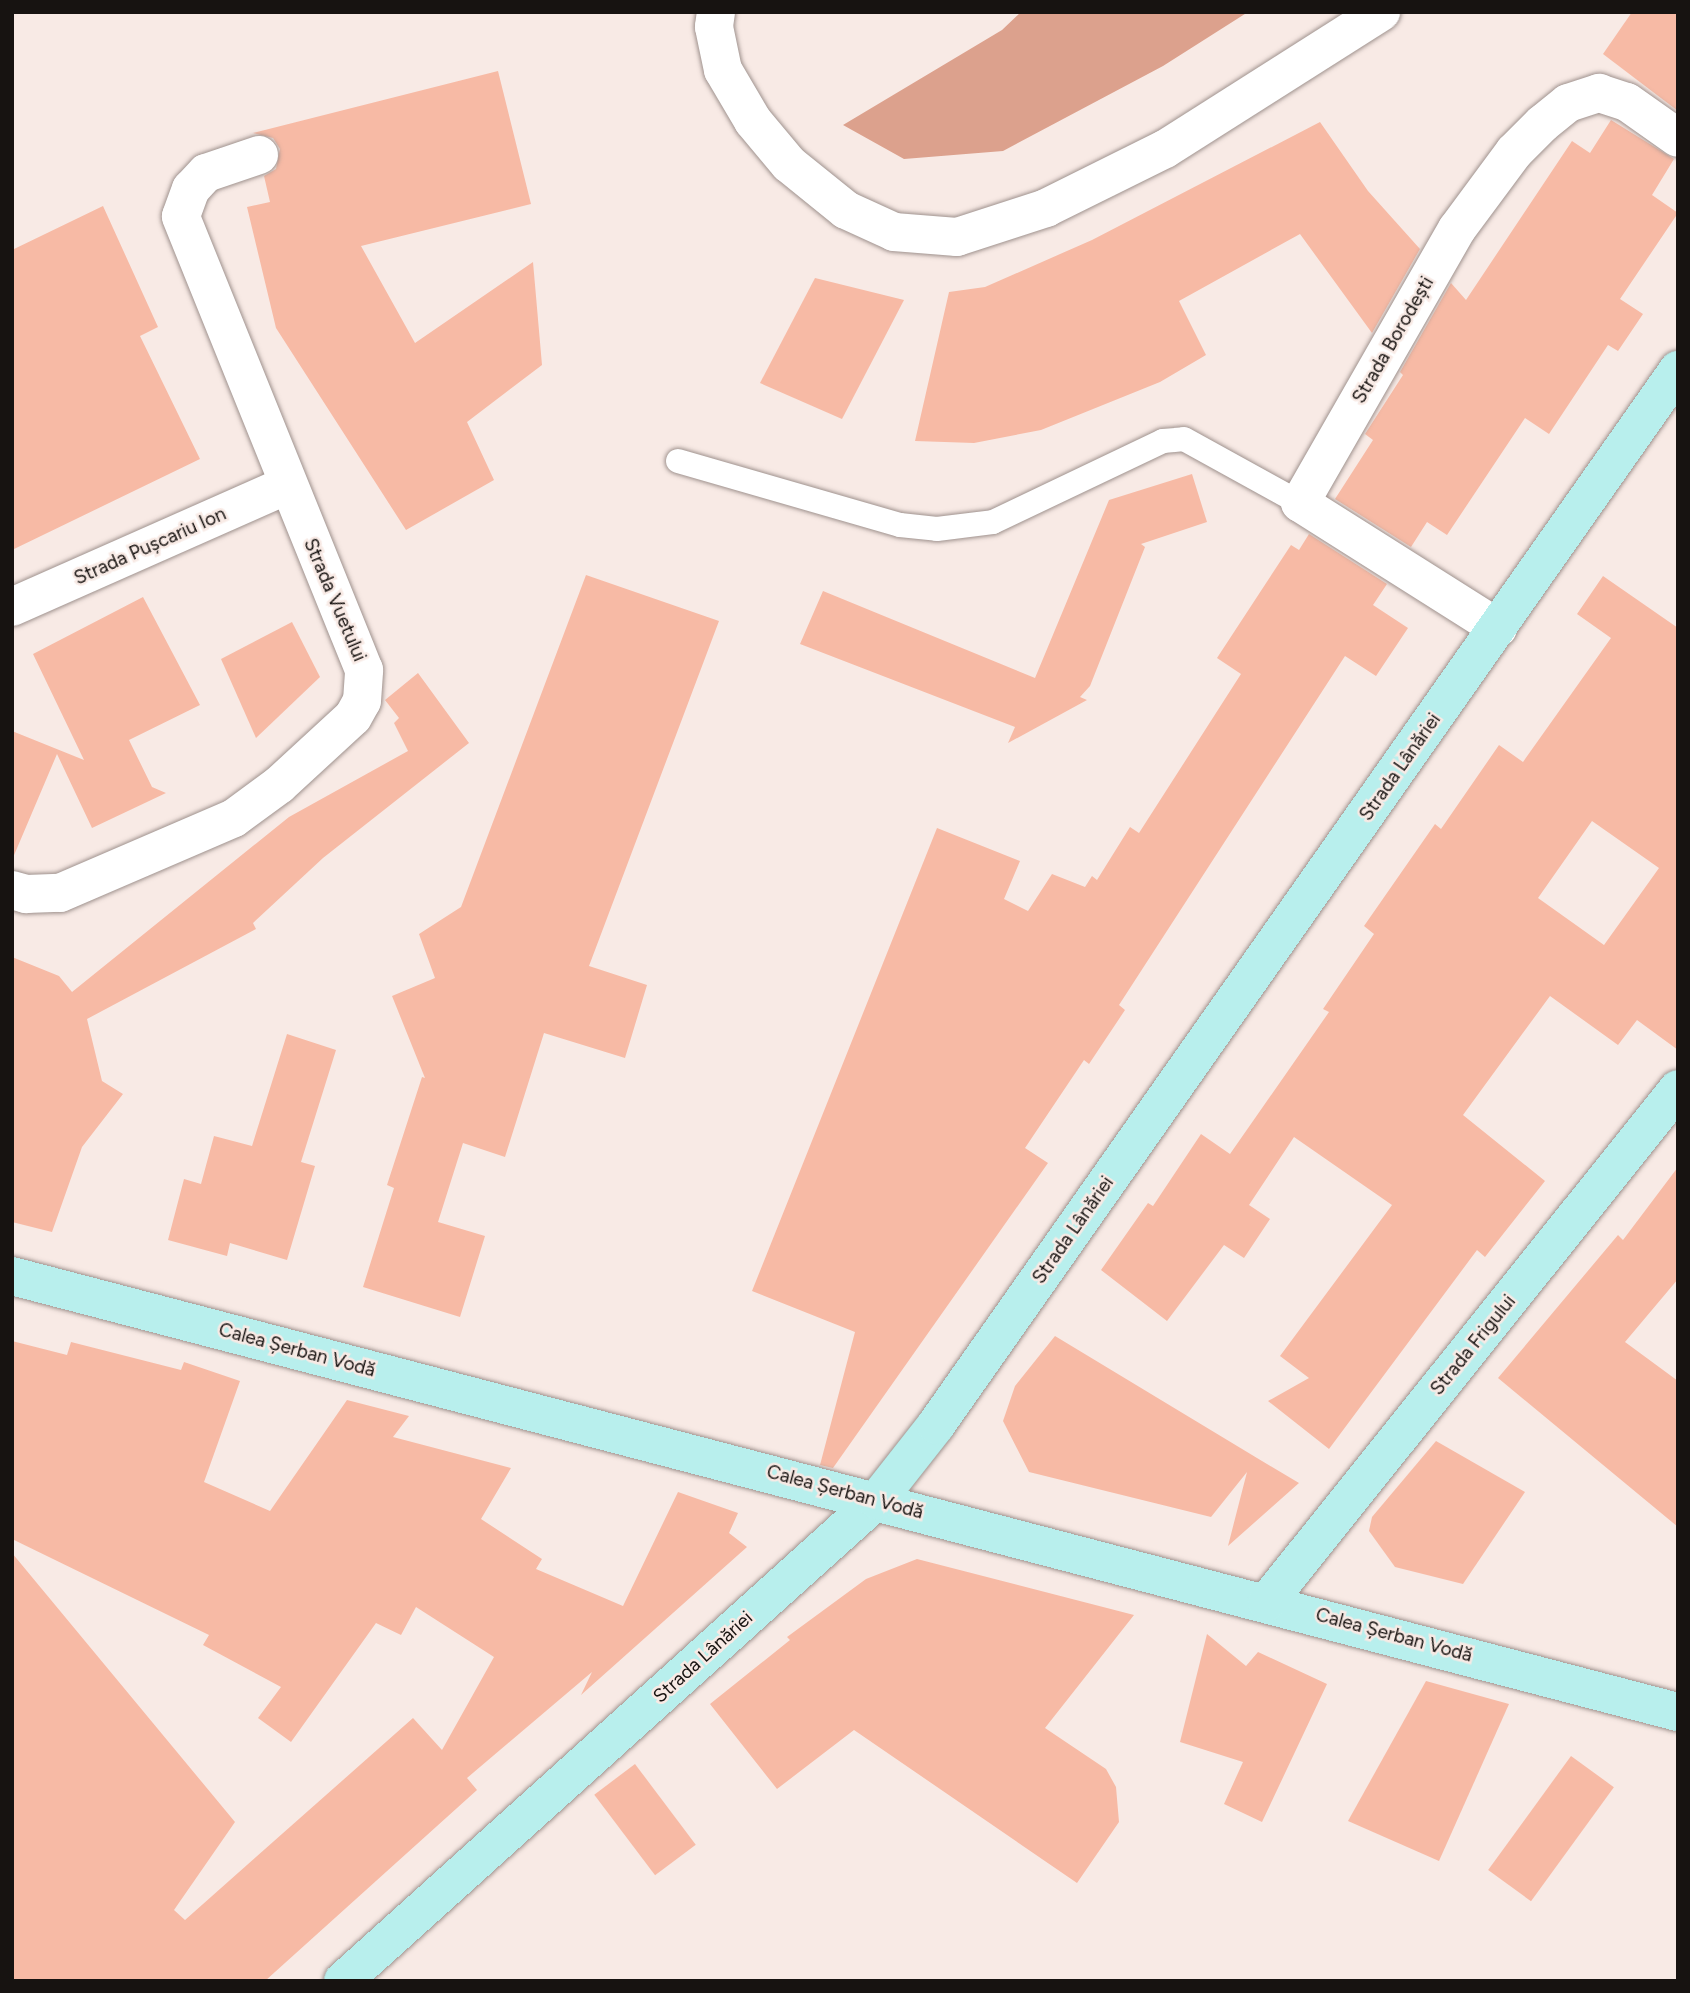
<!DOCTYPE html>
<html>
<head>
<meta charset="utf-8">
<style>
  body { margin:0 }
  #map { position:relative; width:1690px; height:1993px; overflow:hidden; background:#f8eae5; font-family:Figtree,sans-serif }
  div>[style] { position:absolute }
  .forest>* { inset:0; background:#dca18d }
  .building>* { inset:0; background:#f7baa5; transform-origin:0 0 }
  .roads { filter:drop-shadow(0 0 2px #9f928e) drop-shadow(0 0 2px #9f928e) }
  .lane>* { height:24px; margin:-12px; padding:0 12px; transform-origin:12px; border-radius:12px; background:#fff }
  .street>* { height:38px; margin:-19px; padding:0 19px; transform-origin:19px; border-radius:19px; background:#fff }
  .secondary>* { height:38px; margin:-19px; padding:0 19px; transform-origin:19px; border-radius:19px; background:#b8efed }
  span { translate:-50% -50%; white-space:nowrap; text-align:center; line-height:1.15; -webkit-text-stroke:5px #f8eae5; paint-order:stroke }
  .street-label { font-size:19px; color:#171311 }
  .frame { position:absolute; inset:0; border:14px solid #171311; pointer-events:none }
</style>
</head>
<body>
<div id="map">
  <div class="forest">
    <div style="clip-path:polygon(1021px 12px,1248px 12px,1163px 66px,1003px 151px,904px 159px,843px 125px,1002px 30px)"></div>
  </div>
  <div class="building">
    <div style="clip-path:polygon(1632px 12px,1678px 12px,1678px 111px,1603px 54px)"></div>
    <div style="clip-path:polygon(498px 71px,531px 204px,361px 246px,415px 343px,533px 262px,542px 365px,467px 422px,494px 480px,406px 530px,276px 328px,247px 207px,270px 202px,264px 176px,276px 169px,280px 149px,273px 138px,253px 133px)"></div>
    <div style="clip-path:polygon(1611px 120px,1674px 159px,1652px 195px,1678px 213px,1620px 299px,1643px 314px,1618px 351px,1608px 345px,1549px 434px,1525px 418px,1447px 535px,1427px 522px,1411px 547px,1335px 499px,1373px 440px,1365px 434px,1403px 375px,1400px 372px,1451px 283px,1466px 300px,1572px 141px,1590px 153px)"></div>
    <div style="clip-path:polygon(1320px 122px,1368px 191px,1420px 249px,1372px 333px,1300px 234px,1179px 301px,1206px 355px,1160px 382px,1041px 430px,974px 443px,915px 441px,949px 292px,985px 287px,1092px 240px)"></div>
    <div style="clip-path:polygon(103px 206px,158px 327px,140px 336px,200px 459px,12px 550px,12px 250px)"></div>
    <div style="clip-path:polygon(815px 278px,904px 300px,842px 419px,760px 383px)"></div>
    <div style="clip-path:polygon(1192px 474px,1207px 522px,1141px 544px,1145px 547px,1090px 686px,1080px 697px,1087px 700px,1008px 743px,1015px 727px,800px 644px,823px 591px,1035px 678px,1109px 500px)"></div>
    <div style="clip-path:polygon(1309px 534px,1387px 584px,1373px 605px,1408px 628px,1376px 676px,1345px 656px,1119px 1005px,1125px 1010px,1089px 1064px,1084px 1060px,1025px 1148px,1048px 1163px,833px 1468px,820px 1465px,855px 1332px,752px 1291px,937px 828px,1020px 861px,1004px 899px,1028px 911px,1052px 874px,1085px 887px,1092px 876px,1097px 880px,1130px 827px,1139px 833px,1241px 674px,1217px 658px,1291px 545px,1299px 550px)"></div>
    <div style="clip-path:polygon(586px 575px,719px 621px,589px 966px,647px 985px,625px 1058px,544px 1033px,505px 1157px,463px 1143px,438px 1222px,485px 1236px,460px 1317px,363px 1287px,394px 1188px,387px 1185px,422px 1077px,425px 1078px,392px 996px,435px 978px,419px 934px,461px 907px)"></div>
    <div style="clip-path:polygon(evenodd,1603px 576px,1678px 628px,1678px 1050px,1637px 1020px,1618px 1045px,1550px 996px,1463px 1115px,1545px 1181px,1485px 1257px,1477px 1250px,1329px 1449px,1268px 1401px,1309px 1378px,1280px 1356px,1392px 1205px,1294px 1137px,1249px 1205px,1270px 1219px,1244px 1258px,1224px 1245px,1167px 1321px,1101px 1270px,1148px 1203px,1153px 1206px,1201px 1134px,1230px 1154px,1329px 1012px,1323px 1009px,1374px 934px,1364px 926px,1435px 824px,1441px 829px,1499px 745px,1523px 762px,1611px 638px,1577px 614px,1603px 576px,1592px 821px,1659px 868px,1604px 945px,1538px 898px,1592px 821px)"></div>
    <div style="clip-path:polygon(143px 597px,200px 705px,129px 740px,152px 787px,166px 793px,92px 828px,57px 754px,12px 860px,12px 731px,84px 760px,33px 654px)"></div>
    <div style="clip-path:polygon(292px 622px,320px 677px,256px 738px,221px 659px)"></div>
    <div style="clip-path:polygon(418px 673px,469px 743px,323px 858px,253px 923px,256px 929px,87px 1019px,102px 1081px,123px 1094px,82px 1147px,52px 1232px,12px 1222px,12px 957px,59px 976px,72px 992px,289px 817px,408px 751px,394px 723px,399px 718px,385px 700px)"></div>
    <div style="clip-path:polygon(287px 1034px,336px 1050px,301px 1162px,315px 1166px,287px 1260px,230px 1243px,227px 1256px,168px 1240px,184px 1179px,201px 1184px,214px 1136px,252px 1146px)"></div>
    <div style="clip-path:polygon(1678px 1167px,1678px 1279px,1625px 1342px,1678px 1381px,1678px 1527px,1498px 1378px,1618px 1235px,1623px 1240px)"></div>
    <div style="clip-path:polygon(1055px 1336px,1257px 1458px,1299px 1483px,1228px 1546px,1247px 1472px,1211px 1517px,1029px 1472px,1003px 1421px,1015px 1386px)"></div>
    <div style="clip-path:polygon(12px 1341px,67px 1355px,71px 1342px,181px 1370px,184px 1362px,240px 1381px,204px 1482px,270px 1511px,347px 1400px,409px 1416px,393px 1437px,511px 1468px,481px 1519px,542px 1559px,536px 1569px,623px 1606px,678px 1492px,738px 1513px,729px 1533px,747px 1547px,581px 1695px,592px 1672px,467px 1778px,477px 1790px,265px 1981px,12px 1981px,12px 1553px,235px 1822px,174px 1910px,185px 1920px,413px 1718px,442px 1750px,494px 1657px,416px 1607px,401px 1635px,376px 1623px,291px 1742px,258px 1718px,281px 1687px,203px 1645px,209px 1635px,12px 1539px)"></div>
    <div style="clip-path:polygon(1436px 1441px,1525px 1492px,1463px 1584px,1395px 1567px,1369px 1531px,1372px 1517px)"></div>
    <div style="clip-path:polygon(917px 1559px,1134px 1615px,1045px 1728px,1106px 1769px,1116px 1787px,1119px 1822px,1077px 1883px,854px 1730px,777px 1789px,710px 1704px,790px 1640px,787px 1637px,866px 1579px)"></div>
    <div style="clip-path:polygon(1207px 1634px,1246px 1666px,1258px 1652px,1327px 1684px,1262px 1822px,1224px 1804px,1243px 1762px,1180px 1742px)"></div>
    <div style="clip-path:polygon(1426px 1681px,1509px 1704px,1439px 1861px,1348px 1821px)"></div>
    <div style="left:1571px;top:1756px;width:53px;height:141px;rotate:36deg"></div>
    <div style="left:635px;top:1764px;width:101px;height:51px;rotate:53deg"></div>
  </div>
  <div class="roads">
    <div class="lane">
      <div style="left:678px;top:461px;width:231px;rotate:16.1deg"></div>
      <div style="left:900px;top:525px;width:37px;rotate:6deg"></div>
      <div style="left:937px;top:529px;width:56px;rotate:-7.1deg"></div>
      <div style="left:993px;top:522px;width:188px;rotate:-25.5deg"></div>
      <div style="left:1163px;top:441px;width:21px;rotate:-5deg"></div>
      <div style="left:1184px;top:439px;width:132px;rotate:28.9deg"></div>
    </div>
    <div class="street">
      <div style="left:716px;top:12px;width:15px;rotate:98deg"></div>
      <div style="left:714px;top:27px;width:44px;rotate:78.2deg"></div>
      <div style="left:723px;top:70px;width:59px;rotate:59.5deg"></div>
      <div style="left:753px;top:121px;width:56px;rotate:50.1deg"></div>
      <div style="left:789px;top:164px;width:73px;rotate:38.9deg"></div>
      <div style="left:846px;top:210px;width:53px;rotate:24.6deg"></div>
      <div style="left:894px;top:232px;width:63px;rotate:4.5deg"></div>
      <div style="left:957px;top:237px;width:94px;rotate:-18deg"></div>
      <div style="left:1046px;top:208px;width:133px;rotate:-26.4deg"></div>
      <div style="left:1165px;top:149px;width:256px;rotate:-32.4deg"></div>
      <div style="left:12px;top:607px;width:301px;rotate:-23.9deg"></div>
      <div style="left:1498px;top:628px;width:234px;rotate:-147.7deg"></div>
      <div style="left:1300px;top:503px;width:316px;rotate:-60.2deg"></div>
      <div style="left:1457px;top:229px;width:96px;rotate:-53.5deg"></div>
      <div style="left:1514px;top:152px;width:40px;rotate:-45deg"></div>
      <div style="left:1542px;top:124px;width:33px;rotate:-39deg"></div>
      <div style="left:1568px;top:103px;width:33px;rotate:-18deg"></div>
      <div style="left:1599px;top:93px;width:29px;rotate:18deg"></div>
      <div style="left:1627px;top:102px;width:62px;rotate:35.2deg"></div>
      <div style="left:12px;top:890px;width:15px;rotate:16deg"></div>
      <div style="left:26px;top:894px;width:34px;rotate:-2deg"></div>
      <div style="left:60px;top:893px;width:189px;rotate:-23.3deg"></div>
      <div style="left:234px;top:818px;width:56px;rotate:-36.3deg"></div>
      <div style="left:279px;top:785px;width:100px;rotate:-42.6deg"></div>
      <div style="left:353px;top:717px;width:18px;rotate:-61deg"></div>
      <div style="left:362px;top:701px;width:31px;rotate:-86deg"></div>
      <div style="left:364px;top:670px;width:489px;rotate:-112deg"></div>
      <div style="left:181px;top:216px;width:29px;rotate:-70deg"></div>
      <div style="left:191px;top:189px;width:22px;rotate:-47deg"></div>
      <div style="left:206px;top:173px;width:56px;rotate:-18.8deg"></div>
    </div>
    <div class="secondary">
      <div style="left:12px;top:1276px;width:1722px;rotate:14.67deg"></div>
      <div style="left:1267px;top:1602px;width:657px;rotate:-51.3deg"></div>
      <div style="left:343px;top:1981px;width:719px;rotate:-42.01deg"></div>
      <div style="left:877px;top:1500px;width:95px;rotate:-51.8deg"></div>
      <div style="left:936px;top:1425px;width:1290px;rotate:-54.88deg"></div>
    </div>
  </div>
  <div class="street-label">
    <span style="left:1393px;top:340px;rotate:-60deg">Strada Borodești</span>
    <span style="left:150px;top:546px;rotate:-24deg">Strada Pușcariu Ion</span>
    <span style="left:335px;top:600px;rotate:67deg">Strada Vuetului</span>
    <span style="left:1400px;top:767px;rotate:-55deg">Strada Lânăriei</span>
    <span style="left:1073px;top:1230px;rotate:-55deg">Strada Lânăriei</span>
    <span style="left:1473px;top:1345px;rotate:-51deg">Strada Frigului</span>
    <span style="left:297px;top:1350px;rotate:15deg">Calea Șerban Vodă</span>
    <span style="left:845px;top:1492px;rotate:15deg">Calea Șerban Vodă</span>
    <span style="left:1394px;top:1635px;rotate:15deg">Calea Șerban Vodă</span>
    <span style="left:703px;top:1657px;rotate:-42deg">Strada Lânăriei</span>
  </div>
  <div class="frame"></div>
</div>
</body>
</html>
